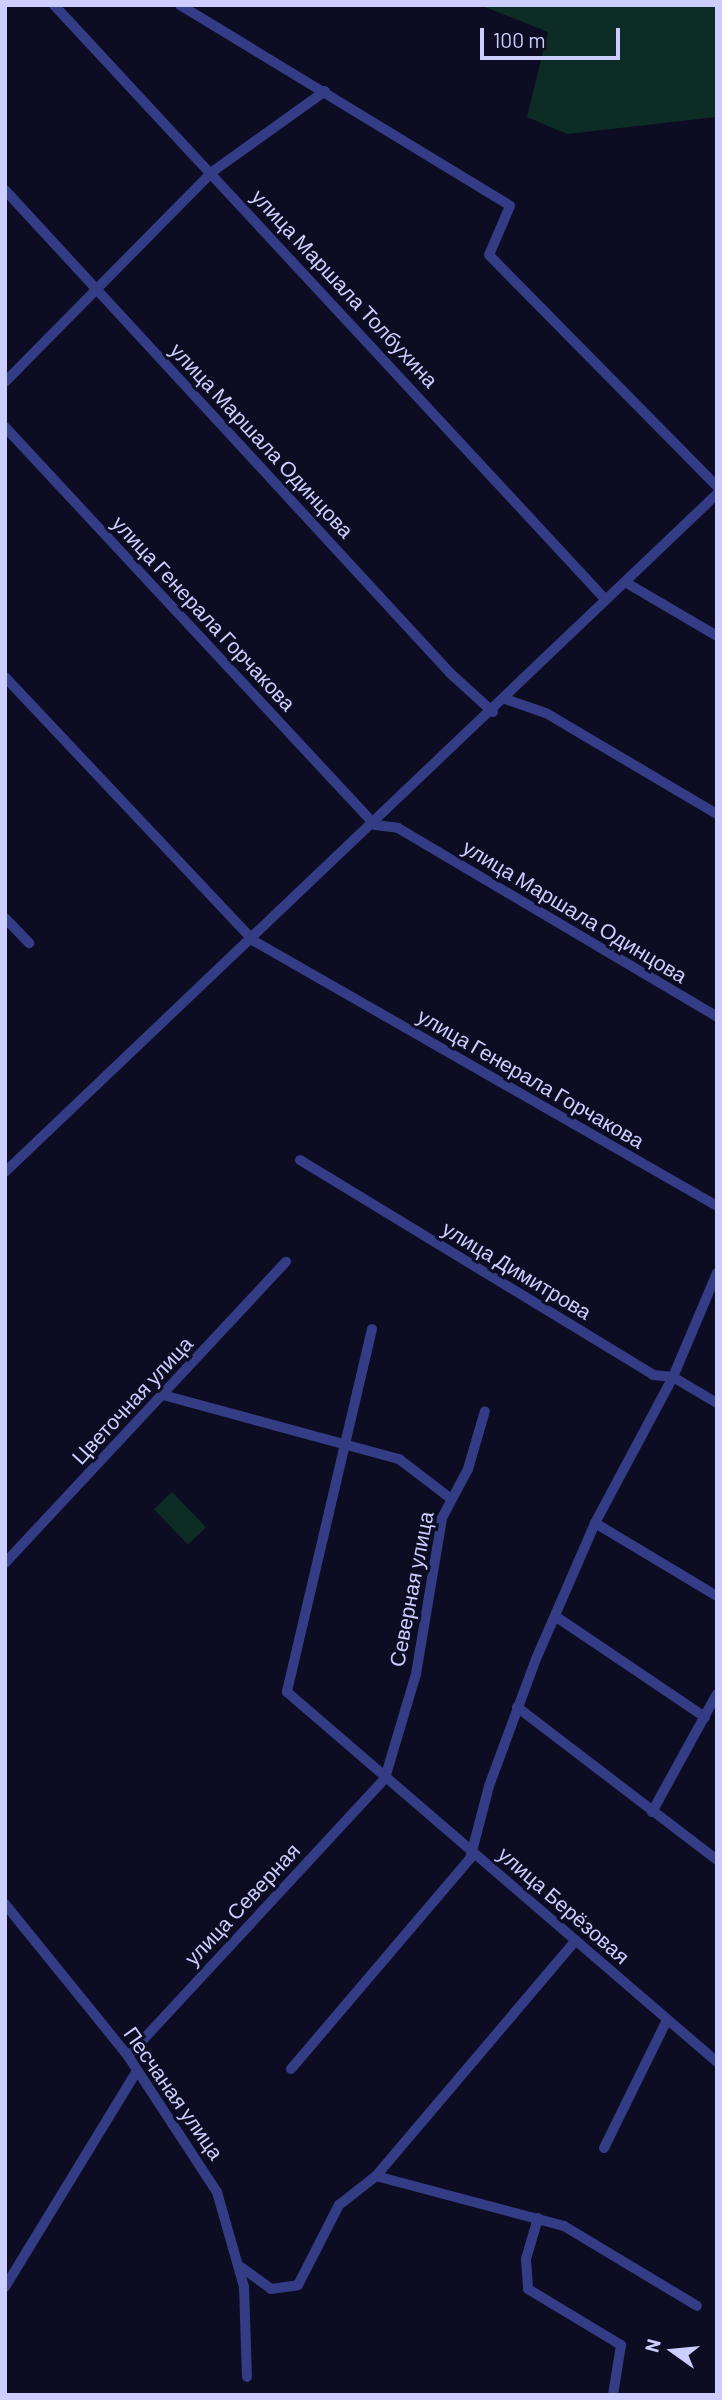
<!DOCTYPE html>
<html>
<head>
<meta charset="utf-8">
<style>
  body { margin:0 }
  #map { position:relative; width:722px; height:2400px; overflow:hidden; background:#0c0c22; font-family:Barlow,sans-serif }
  div>[style] { position:absolute }
  .green>* { inset:0; background:#0e2c26; transform-origin:0 0 }
  .minor>* { height:10px; margin:-5px; padding:0 5px; transform-origin:5px; border-radius:5px; background:#333c84 }
  span { translate:-50% -50%; white-space:nowrap; text-align:center; line-height:1.15; -webkit-text-stroke:6px #0c0c22; paint-order:stroke }
  .street-label { font-size:21px; color:#ccceff }
  .frame { position:absolute; inset:0; border:7px solid #ccceff; pointer-events:none }
  .north { position:absolute; left:638px; top:2316px; width:70px; height:70px; -webkit-text-stroke:5px #0c0c22; paint-order:stroke; rotate:285deg; font-size:19px; font-weight:700; line-height:28px; text-align:center; color:#ccceff }
  .north::after { content:''; display:block; margin:auto; width:24px; height:32px; background:#ccceff; clip-path:polygon(50% 0,100% 100%,50% 72%,0 100%) }
  .scale { position:absolute; left:480px; top:28px; width:140px; height:32px; box-sizing:border-box; border:4px solid #ccceff; border-top:0; padding-left:9px; font-size:21px; line-height:24px; white-space:nowrap; color:#ccceff; -webkit-text-stroke:5px #0c0c22; paint-order:stroke }
</style>
</head>
<body>
<div id="map">
  <div class="green">
    <div style="clip-path:polygon(480px 5px,717px 5px,717px 117px,567px 134px,527px 117px,548px 32px)"></div>
    <div style="left:172px;top:1492px;width:49px;height:25px;rotate:46deg"></div>
  </div>
  <div class="minor">
    <div style="left:54px;top:5px;width:810px;rotate:47.15deg"></div>
    <div style="left:180px;top:5px;width:386px;rotate:31.3deg"></div>
    <div style="left:510px;top:206px;width:53px;rotate:113.2deg"></div>
    <div style="left:489px;top:255px;width:325px;rotate:45.4deg"></div>
    <div style="left:5px;top:190px;width:657px;rotate:47.34deg"></div>
    <div style="left:450px;top:673px;width:58px;rotate:42.2deg"></div>
    <div style="left:5px;top:382px;width:295px;rotate:-45.4deg"></div>
    <div style="left:212px;top:172px;width:139px;rotate:-35.6deg"></div>
    <div style="left:5px;top:427px;width:543px;rotate:47.09deg"></div>
    <div style="left:375px;top:825px;width:23px;rotate:7deg"></div>
    <div style="left:398px;top:828px;width:371px;rotate:30.6deg"></div>
    <div style="left:625px;top:582px;width:107px;rotate:30.4deg"></div>
    <div style="left:5px;top:677px;width:363px;rotate:46.7deg"></div>
    <div style="left:254px;top:941px;width:533px;rotate:29.78deg"></div>
    <div style="left:505px;top:699px;width:43px;rotate:18.9deg"></div>
    <div style="left:546px;top:713px;width:199px;rotate:30.6deg"></div>
    <div style="left:5px;top:918px;width:35px;rotate:46deg"></div>
    <div style="left:300px;top:1160px;width:413px;rotate:31.3deg"></div>
    <div style="left:653px;top:1375px;width:20px;rotate:6deg"></div>
    <div style="left:673px;top:1377px;width:51px;rotate:30.6deg"></div>
    <div style="left:5px;top:1172px;width:983px;rotate:-43.6deg"></div>
    <div style="left:372px;top:1329px;width:373px;rotate:103.2deg"></div>
    <div style="left:287px;top:1692px;width:567px;rotate:40.71deg"></div>
    <div style="left:163px;top:1395px;width:245px;rotate:15.2deg"></div>
    <div style="left:399px;top:1459px;width:64px;rotate:37.4deg"></div>
    <div style="left:595px;top:1523px;width:142px;rotate:30.9deg"></div>
    <div style="left:5px;top:1563px;width:412px;rotate:-47deg"></div>
    <div style="left:555px;top:1616px;width:181px;rotate:34deg"></div>
    <div style="left:517px;top:1707px;width:252px;rotate:37.4deg"></div>
    <div style="left:652px;top:1812px;width:135px;rotate:-61.2deg"></div>
    <div style="left:5px;top:1904px;width:196px;rotate:51deg"></div>
    <div style="left:128px;top:2056px;width:163px;rotate:56.8deg"></div>
    <div style="left:217px;top:2192px;width:99px;rotate:74.1deg"></div>
    <div style="left:244px;top:2287px;width:90px;rotate:88.1deg"></div>
    <div style="left:128px;top:2056px;width:379px;rotate:-47.2deg"></div>
    <div style="left:385px;top:1778px;width:109px;rotate:-73.4deg"></div>
    <div style="left:416px;top:1674px;width:158px;rotate:-80.5deg"></div>
    <div style="left:442px;top:1518px;width:55px;rotate:-62deg"></div>
    <div style="left:468px;top:1469px;width:60px;rotate:-73.7deg"></div>
    <div style="left:291px;top:2069px;width:276px;rotate:-49.6deg"></div>
    <div style="left:470px;top:1859px;width:75px;rotate:-75.4deg"></div>
    <div style="left:489px;top:1786px;width:135px;rotate:-69.7deg"></div>
    <div style="left:536px;top:1659px;width:148px;rotate:-66.5deg"></div>
    <div style="left:595px;top:1523px;width:166px;rotate:-61.9deg"></div>
    <div style="left:673px;top:1377px;width:113px;rotate:-67.1deg"></div>
    <div style="left:604px;top:2148px;width:143px;rotate:-63.8deg"></div>
    <div style="left:376px;top:2176px;width:195px;rotate:14.9deg"></div>
    <div style="left:564px;top:2226px;width:155px;rotate:31deg"></div>
    <div style="left:538px;top:2218px;width:43px;rotate:106.3deg"></div>
    <div style="left:526px;top:2259px;width:30px;rotate:86deg"></div>
    <div style="left:528px;top:2289px;width:109px;rotate:31.1deg"></div>
    <div style="left:621px;top:2345px;width:51px;rotate:99.1deg"></div>
    <div style="left:241px;top:2267px;width:37px;rotate:36deg"></div>
    <div style="left:271px;top:2289px;width:27px;rotate:-8deg"></div>
    <div style="left:298px;top:2285px;width:90px;rotate:-62.9deg"></div>
    <div style="left:339px;top:2205px;width:47px;rotate:-38.1deg"></div>
    <div style="left:376px;top:2176px;width:309px;rotate:-49.7deg"></div>
    <div style="left:5px;top:2287px;width:253px;rotate:-58.6deg"></div>
  </div>
  <div class="street-label">
    <span style="left:345px;top:288px;rotate:47deg">улица Маршала Толбухина</span>
    <span style="left:262px;top:440px;rotate:47deg">улица Маршала Одинцова</span>
    <span style="left:204px;top:613px;rotate:47deg">улица Генерала Горчакова</span>
    <span style="left:575px;top:911px;rotate:31deg">улица Маршала Одинцова</span>
    <span style="left:531px;top:1078px;rotate:30deg">улица Генерала Горчакова</span>
    <span style="left:517px;top:1270px;rotate:31deg">улица Димитрова</span>
    <span style="left:132px;top:1400px;rotate:-47deg">Цветочная улица</span>
    <span style="left:411px;top:1589px;rotate:-79deg">Северная улица</span>
    <span style="left:242px;top:1904px;rotate:-47deg">улица Северная</span>
    <span style="left:564px;top:1905px;rotate:41deg">улица Берёзовая</span>
    <span style="left:174px;top:2093px;rotate:55deg">Песчаная улица</span>
  </div>
  <div class="frame"></div>
  <div class="north">N</div>
  <div class="scale">100 m</div>
</div>
</body>
</html>
